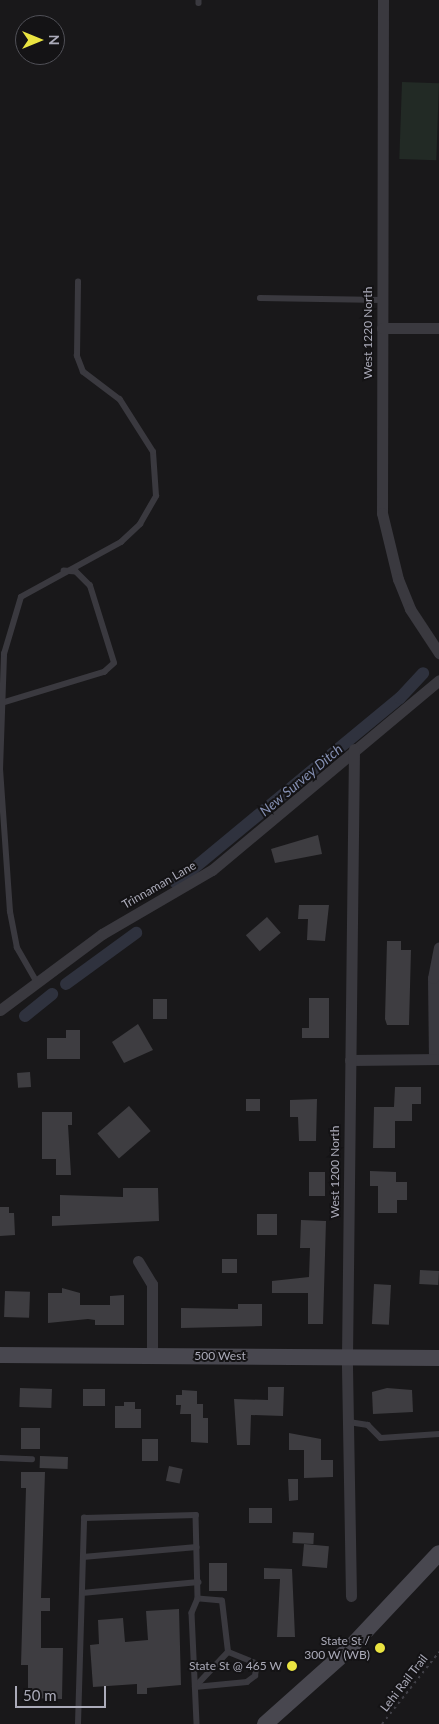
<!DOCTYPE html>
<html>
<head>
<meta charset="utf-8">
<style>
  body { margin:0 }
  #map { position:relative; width:439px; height:1724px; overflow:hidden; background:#19181a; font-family:Lato,sans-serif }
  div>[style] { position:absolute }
  .green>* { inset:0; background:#222a25; transform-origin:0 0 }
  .canal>* { height:12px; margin:-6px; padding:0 6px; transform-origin:6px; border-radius:6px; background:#2f323e }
  .building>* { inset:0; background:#3e3d41; transform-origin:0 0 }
  .path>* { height:2px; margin-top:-1px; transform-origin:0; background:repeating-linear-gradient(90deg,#403f46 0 2.5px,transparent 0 6.5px) }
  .lane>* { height:5.5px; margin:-2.75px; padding:0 2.75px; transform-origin:2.75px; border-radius:2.75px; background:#3a393f }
  .street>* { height:11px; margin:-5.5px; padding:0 5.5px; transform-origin:5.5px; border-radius:5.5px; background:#3a393f }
  .secondary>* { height:16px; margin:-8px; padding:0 8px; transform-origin:8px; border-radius:8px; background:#48474f }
  .dots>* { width:14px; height:14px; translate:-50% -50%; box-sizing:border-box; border:2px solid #141315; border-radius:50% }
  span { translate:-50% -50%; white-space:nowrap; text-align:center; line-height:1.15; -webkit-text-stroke:4px #141315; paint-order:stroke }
  .street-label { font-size:12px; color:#ababb9 }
  .poi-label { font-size:12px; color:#ababb9 }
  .right { translate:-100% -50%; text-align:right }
  .water-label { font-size:14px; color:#848fb2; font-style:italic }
  .north { position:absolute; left:15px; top:15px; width:50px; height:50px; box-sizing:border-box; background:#141315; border:1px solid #505057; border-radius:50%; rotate:90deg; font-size:14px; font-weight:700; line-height:20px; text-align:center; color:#ababb9 }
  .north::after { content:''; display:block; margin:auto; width:18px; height:22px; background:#eae441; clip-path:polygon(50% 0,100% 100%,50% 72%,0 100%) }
  .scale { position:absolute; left:15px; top:1686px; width:91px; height:22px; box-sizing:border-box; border:2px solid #ababb9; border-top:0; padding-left:6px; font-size:15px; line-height:18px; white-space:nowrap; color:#ababb9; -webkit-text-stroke:4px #141315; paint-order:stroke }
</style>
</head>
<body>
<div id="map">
  <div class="green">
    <div style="left:402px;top:82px;width:37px;height:77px;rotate:2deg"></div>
  </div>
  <div class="canal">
    <div style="left:176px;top:883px;width:291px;rotate:-39.6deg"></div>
    <div style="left:400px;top:698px;width:34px;rotate:-47deg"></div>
    <div style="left:66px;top:984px;width:87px;rotate:-36.1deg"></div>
    <div style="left:25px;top:1016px;width:35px;rotate:-39deg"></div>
  </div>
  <div class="building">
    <div style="clip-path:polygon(318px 835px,322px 854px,275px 863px,271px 849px)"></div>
    <div style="clip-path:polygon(299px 905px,329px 905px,325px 941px,307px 940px,308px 919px,298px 919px)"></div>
    <div style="left:267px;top:917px;width:21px;height:28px;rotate:49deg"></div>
    <div style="clip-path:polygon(387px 941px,401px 941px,401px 950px,411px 950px,409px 1025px,387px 1025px,385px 1019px)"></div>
    <div style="clip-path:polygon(309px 998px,329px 998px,329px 1038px,302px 1038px,302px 1028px,309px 1028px)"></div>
    <div style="left:153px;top:999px;width:14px;height:20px"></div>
    <div style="clip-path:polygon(138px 1024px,153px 1050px,124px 1063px,112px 1042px)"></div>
    <div style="clip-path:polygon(66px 1030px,80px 1030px,80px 1059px,47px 1059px,47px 1038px,66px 1038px)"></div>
    <div style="left:30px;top:1072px;width:15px;height:13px;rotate:86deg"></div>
    <div style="clip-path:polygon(395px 1087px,421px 1087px,421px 1104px,412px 1104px,412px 1121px,395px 1121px,395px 1148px,373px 1148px,374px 1107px,394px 1107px)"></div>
    <div style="left:246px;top:1099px;width:14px;height:12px"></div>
    <div style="clip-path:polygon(317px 1099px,316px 1141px,299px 1141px,298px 1117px,290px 1117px,290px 1100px)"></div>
    <div style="left:129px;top:1106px;width:33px;height:42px;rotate:49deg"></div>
    <div style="clip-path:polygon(42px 1112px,72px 1112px,72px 1125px,68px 1125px,71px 1175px,56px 1175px,56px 1159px,42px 1159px)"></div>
    <div style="clip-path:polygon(370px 1171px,396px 1172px,396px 1182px,407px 1182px,407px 1200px,397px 1200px,397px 1213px,378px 1213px,378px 1186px,370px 1186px)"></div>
    <div style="left:309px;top:1172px;width:16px;height:24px"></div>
    <div style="clip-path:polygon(123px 1188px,158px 1188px,159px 1221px,52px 1226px,52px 1216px,60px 1216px,60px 1195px,123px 1197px)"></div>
    <div style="clip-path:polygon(0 1207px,9px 1207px,9px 1213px,14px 1213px,15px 1235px,0 1236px)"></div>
    <div style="left:257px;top:1214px;width:20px;height:21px"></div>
    <div style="clip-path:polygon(301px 1220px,326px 1221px,323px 1324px,308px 1324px,308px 1293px,272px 1293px,272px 1281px,309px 1277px,310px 1248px,300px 1248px)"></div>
    <div style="left:222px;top:1259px;width:15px;height:14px"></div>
    <div style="left:420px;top:1270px;width:19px;height:14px;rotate:3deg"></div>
    <div style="left:374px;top:1284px;width:17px;height:40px;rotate:3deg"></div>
    <div style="clip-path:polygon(62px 1288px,80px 1293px,80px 1305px,110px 1305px,110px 1296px,124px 1295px,124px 1325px,95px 1325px,95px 1320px,88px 1319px,48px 1323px,48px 1293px,62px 1293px)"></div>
    <div style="left:5px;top:1291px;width:25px;height:26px;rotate:2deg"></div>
    <div style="clip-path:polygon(238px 1304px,262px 1304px,262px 1326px,181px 1328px,181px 1308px,238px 1309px)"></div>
    <div style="clip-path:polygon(268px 1387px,284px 1387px,283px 1416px,251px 1415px,250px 1445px,237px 1445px,234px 1399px,268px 1400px)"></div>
    <div style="left:20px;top:1388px;width:32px;height:19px;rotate:2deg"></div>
    <div style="clip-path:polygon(387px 1388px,412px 1390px,413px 1412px,373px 1414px,372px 1392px)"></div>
    <div style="left:83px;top:1389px;width:22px;height:17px"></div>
    <div style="clip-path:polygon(182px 1390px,197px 1391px,197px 1404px,203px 1404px,203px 1418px,208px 1418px,208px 1443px,191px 1442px,191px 1414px,180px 1414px,181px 1405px,176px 1405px,176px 1395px,182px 1395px)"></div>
    <div style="clip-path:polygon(124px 1402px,135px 1402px,135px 1409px,141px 1409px,141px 1428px,115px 1428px,115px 1406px,124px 1406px)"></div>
    <div style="left:21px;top:1428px;width:19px;height:21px"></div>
    <div style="clip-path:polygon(289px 1433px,321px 1439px,321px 1460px,333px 1460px,333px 1477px,304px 1478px,304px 1450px,289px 1450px)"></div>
    <div style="left:142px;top:1439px;width:16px;height:22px"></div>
    <div style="left:40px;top:1456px;width:28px;height:12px;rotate:2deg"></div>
    <div style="left:169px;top:1466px;width:14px;height:15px;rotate:12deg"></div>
    <div style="clip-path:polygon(21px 1472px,45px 1472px,41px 1598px,50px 1598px,50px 1611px,41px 1611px,41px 1648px,63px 1648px,62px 1699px,28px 1698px,28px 1665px,21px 1665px,26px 1488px,21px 1488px)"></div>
    <div style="clip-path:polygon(288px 1479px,298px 1479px,298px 1500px,289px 1501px)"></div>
    <div style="left:249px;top:1508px;width:23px;height:15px"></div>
    <div style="left:293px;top:1532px;width:21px;height:11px;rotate:3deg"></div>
    <div style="left:304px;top:1544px;width:25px;height:22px;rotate:5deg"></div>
    <div style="left:209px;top:1563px;width:18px;height:28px"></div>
    <div style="clip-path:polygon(264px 1568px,292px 1569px,295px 1637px,277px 1637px,280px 1579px,264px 1579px)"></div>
    <div style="clip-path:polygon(179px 1609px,181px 1685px,147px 1688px,147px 1694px,137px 1694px,137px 1684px,93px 1687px,90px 1645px,99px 1644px,98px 1620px,123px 1618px,125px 1642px,148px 1640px,146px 1611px)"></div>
  </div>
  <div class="path">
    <div style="left:382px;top:1724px;width:92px;rotate:-51.6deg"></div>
  </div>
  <div class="lane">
    <div style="left:199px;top:0;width:3px;rotate:90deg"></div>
    <div style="left:260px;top:298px;width:122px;rotate:0.9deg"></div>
    <div style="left:2px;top:703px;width:107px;rotate:-16.9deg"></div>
    <div style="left:104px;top:672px;width:13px;rotate:-42deg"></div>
    <div style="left:114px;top:663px;width:81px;rotate:-107.3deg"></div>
    <div style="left:90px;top:586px;width:20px;rotate:-135deg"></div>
    <div style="left:76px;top:572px;width:12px;rotate:-175deg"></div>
    <div style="left:36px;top:981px;width:38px;rotate:-120deg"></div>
    <div style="left:17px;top:948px;width:37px;rotate:-101deg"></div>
    <div style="left:10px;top:912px;width:142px;rotate:-94deg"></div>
    <div style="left:0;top:770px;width:116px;rotate:-88deg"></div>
    <div style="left:4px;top:654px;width:59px;rotate:-73.4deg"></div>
    <div style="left:21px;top:597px;width:114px;rotate:-28.8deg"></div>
    <div style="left:121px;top:542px;width:26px;rotate:-43deg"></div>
    <div style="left:140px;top:524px;width:32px;rotate:-60deg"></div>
    <div style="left:156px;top:496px;width:44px;rotate:-93.9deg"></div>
    <div style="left:153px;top:452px;width:62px;rotate:-122.4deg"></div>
    <div style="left:120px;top:400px;width:46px;rotate:-142.9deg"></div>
    <div style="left:83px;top:372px;width:17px;rotate:-111deg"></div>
    <div style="left:77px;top:356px;width:74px;rotate:-89.2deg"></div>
    <div style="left:349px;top:1422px;width:19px;rotate:9deg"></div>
    <div style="left:368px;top:1425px;width:18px;rotate:45deg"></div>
    <div style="left:381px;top:1438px;width:58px;rotate:-3.9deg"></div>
    <div style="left:0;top:1458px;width:32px;rotate:2deg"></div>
    <div style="left:83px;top:1557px;width:114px;rotate:-5deg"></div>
    <div style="left:82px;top:1593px;width:117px;rotate:-5.4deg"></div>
    <div style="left:195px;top:1687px;width:52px;rotate:-5.5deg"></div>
    <div style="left:247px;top:1682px;width:10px;rotate:-37deg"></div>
    <div style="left:255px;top:1676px;width:12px;rotate:-81deg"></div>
    <div style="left:257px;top:1664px;width:31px;rotate:-158deg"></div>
    <div style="left:228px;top:1652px;width:51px;rotate:-96.7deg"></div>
    <div style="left:222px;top:1601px;width:24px;rotate:-175deg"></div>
    <div style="left:195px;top:1687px;width:48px;rotate:-46.7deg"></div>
    <div style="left:78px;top:1724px;width:206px;rotate:-88.3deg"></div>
    <div style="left:84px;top:1518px;width:112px;rotate:-1.5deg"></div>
    <div style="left:196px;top:1515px;width:84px;rotate:88.6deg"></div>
    <div style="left:198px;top:1599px;width:15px;rotate:113deg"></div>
    <div style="left:192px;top:1613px;width:111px;rotate:87.4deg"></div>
  </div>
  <div class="street">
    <div style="left:383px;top:0;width:513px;rotate:90.11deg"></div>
    <div style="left:382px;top:513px;width:68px;rotate:76.4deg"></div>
    <div style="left:398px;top:579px;width:32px;rotate:68deg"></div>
    <div style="left:410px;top:609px;width:53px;rotate:56.6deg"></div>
    <div style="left:382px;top:328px;width:57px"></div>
    <div style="left:0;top:1010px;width:127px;rotate:-36.7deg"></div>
    <div style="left:102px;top:934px;width:127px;rotate:-30.2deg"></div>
    <div style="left:212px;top:870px;width:296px;rotate:-39.9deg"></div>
    <div style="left:434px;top:1059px;width:81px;rotate:-90.7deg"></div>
    <div style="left:433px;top:978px;width:31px;rotate:-79deg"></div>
    <div style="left:350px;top:1060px;width:89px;rotate:-0.6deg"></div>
    <div style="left:138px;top:1261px;width:27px;rotate:59deg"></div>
    <div style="left:152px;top:1284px;width:71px;rotate:90deg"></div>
    <div style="left:351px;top:1596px;width:239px;rotate:-91deg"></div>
    <div style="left:347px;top:1357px;width:608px;rotate:-89.34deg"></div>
  </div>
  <div class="secondary">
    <div style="left:0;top:1355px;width:439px;rotate:0.4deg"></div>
    <div style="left:265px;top:1724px;width:110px;rotate:-41.7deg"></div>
    <div style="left:347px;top:1651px;width:134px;rotate:-46.8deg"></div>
  </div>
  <div class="dots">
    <div style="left:380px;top:1648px;background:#eae441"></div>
    <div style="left:292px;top:1666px;background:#eae441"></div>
  </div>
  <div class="street-label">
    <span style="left:368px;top:333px;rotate:-90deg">West 1220 North</span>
    <span style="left:159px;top:885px;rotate:-30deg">Trinnaman Lane</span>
    <span style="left:335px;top:1172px;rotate:-90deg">West 1200 North</span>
    <span style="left:220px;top:1356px">500 West</span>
    <span style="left:404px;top:1683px;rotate:-52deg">Lehi Rail Trail</span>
  </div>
  <div class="poi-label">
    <span class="right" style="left:370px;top:1648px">State St /<br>300 W (WB)</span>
    <span class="right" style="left:282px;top:1666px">State St @ 465 W</span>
  </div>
  <div class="water-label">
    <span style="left:301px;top:780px;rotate:-40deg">New Survey Ditch</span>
  </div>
  <div class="north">N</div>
  <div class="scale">50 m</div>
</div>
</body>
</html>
